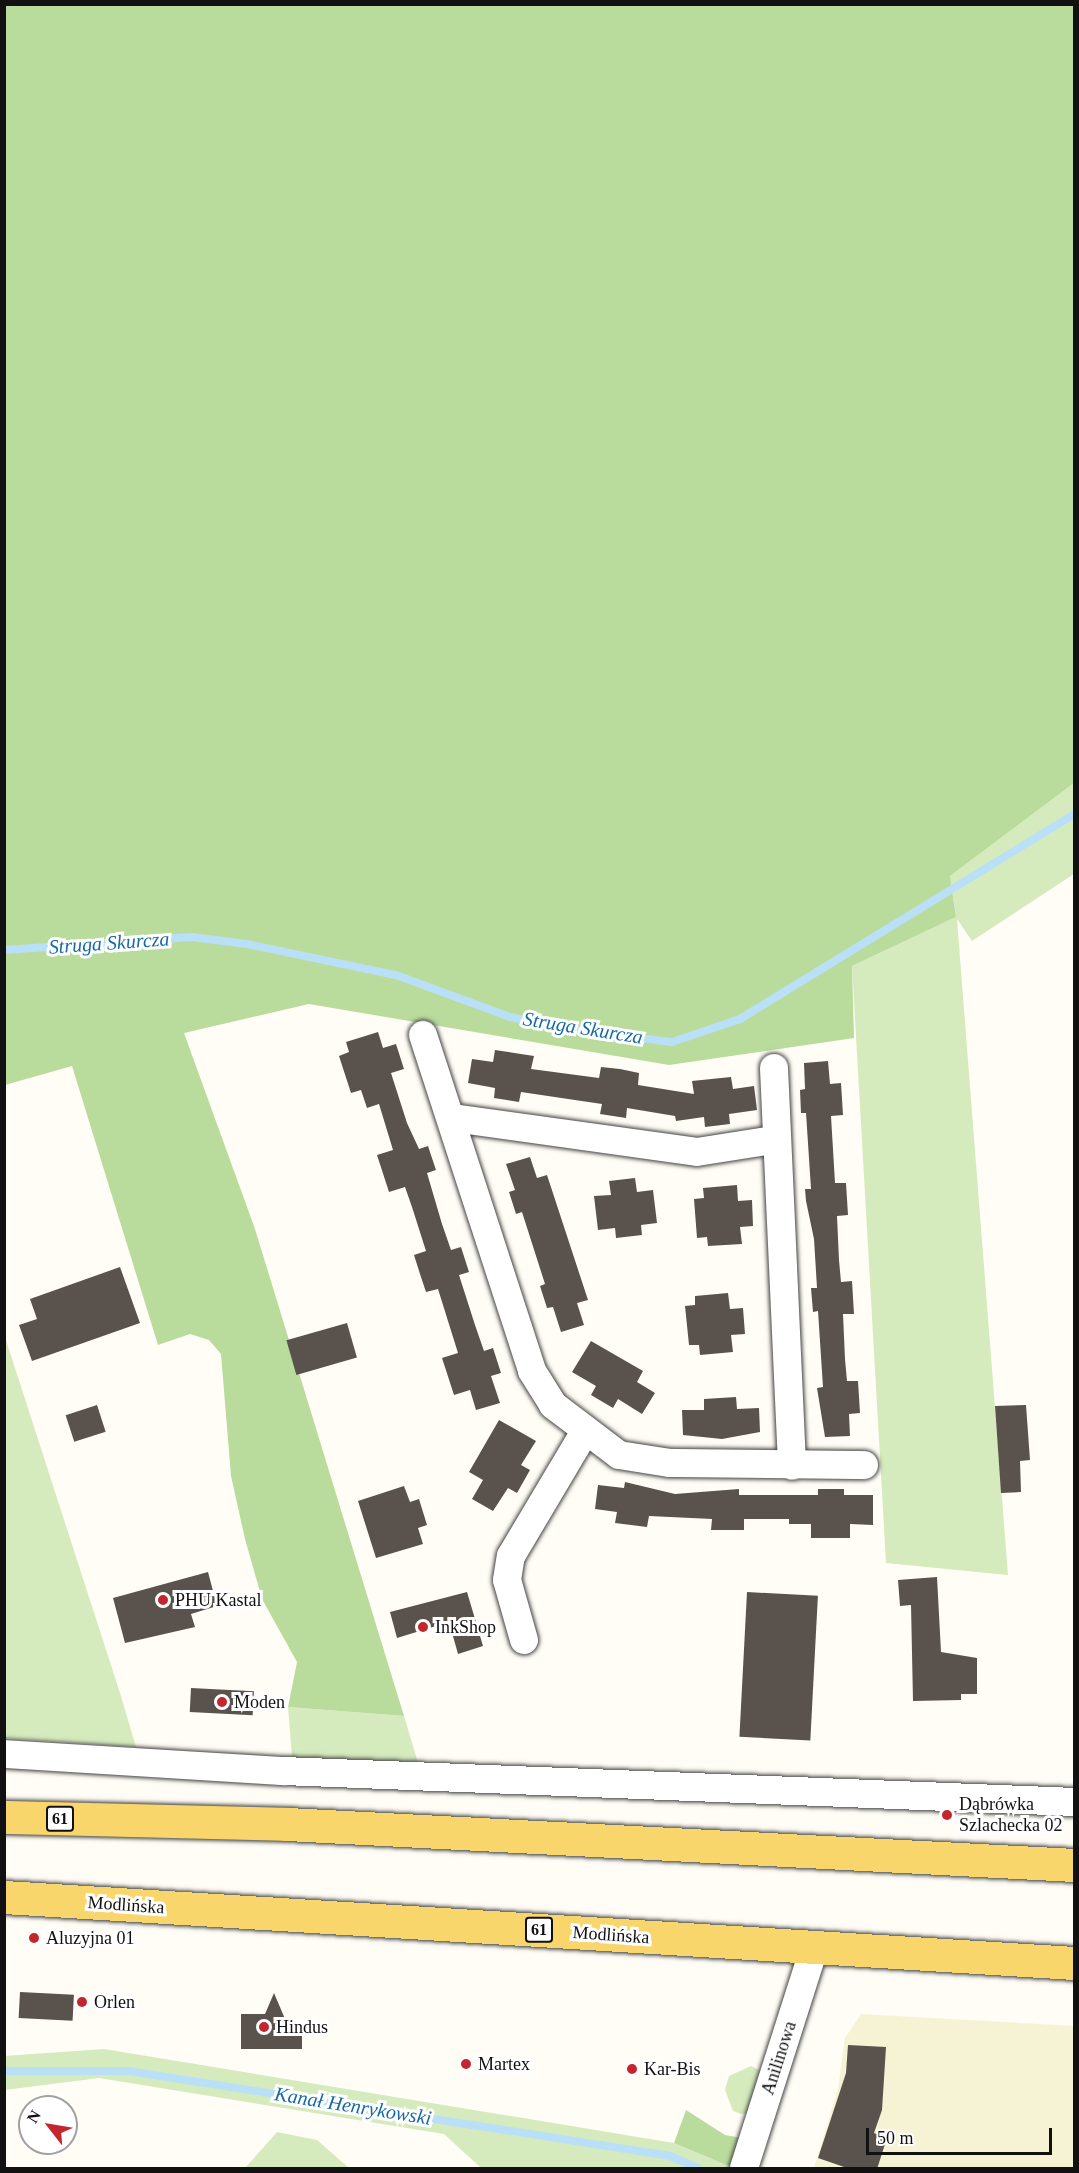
<!DOCTYPE html>
<html>
<head>
<meta charset="utf-8">
<style>
  body { margin:0 }
  #map { position:relative; width:1079px; height:2173px; overflow:hidden; background:#fffdf5; font-family:Georgia,serif }
  div>[style] { position:absolute }
  .farmland>* { inset:0; background:#f6f3d4 }
  .green>* { inset:0; background:#d5ebbd }
  .forest>* { inset:0; background:#b9dc9c }
  .stream>* { height:8px; margin:-4px; padding:0 4px; transform-origin:4px; border-radius:4px; background:#b9e0f7 }
  .building>* { inset:0; background:#5a524d; transform-origin:0 0 }
  .roads { filter:drop-shadow(0 0 2px #444) drop-shadow(0 0 2px #444) }
  .minor>* { height:28px; margin:-14px; padding:0 14px; transform-origin:14px; border-radius:14px; background:#fff }
  .primary>* { height:33px; margin:-16.5px; padding:0 16.5px; transform-origin:16.5px; border-radius:16.5px; background:#f9d66b }
  .dots>* { width:16px; height:16px; translate:-50% -50%; box-sizing:border-box; border:3px solid #fff; border-radius:50% }
  span { translate:-50% -50%; white-space:nowrap; text-align:center; line-height:1.15; -webkit-text-stroke:6px #fff; paint-order:stroke }
  .shield-label span { padding:2px 4px; background:#fff; border:2px solid; border-radius:4px; -webkit-text-stroke-width:0 }
  .shield-label { font-size:16px; color:#111; font-weight:700 }
  .poi-label { font-size:18px; color:#111 }
  .left { translate:0 -50%; text-align:left }
  .street-label { font-size:18px; color:#111 }
  .water-label { font-size:20px; color:#1768a6; font-style:italic }
  .frame { position:absolute; inset:0; border:6px solid #111; pointer-events:none }
  .north { position:absolute; left:18px; top:2095px; width:60px; height:60px; box-sizing:border-box; background:#fff; border:2px solid #a0a0a0; border-radius:50%; rotate:301deg; font-size:16px; font-weight:700; line-height:24px; text-align:center; color:#111 }
  .north::after { content:''; display:block; margin:auto; width:21px; height:27px; background:#c4262e; clip-path:polygon(50% 0,100% 100%,50% 72%,0 100%) }
  .scale { position:absolute; left:866px; top:2128px; width:186px; height:27px; box-sizing:border-box; border:3px solid #111; border-top:0; padding-left:8px; font-size:18px; line-height:21px; white-space:nowrap; color:#111; -webkit-text-stroke:4px #fff; paint-order:stroke }
</style>
</head>
<body>
<div id="map">
  <div class="farmland">
    <div style="clip-path:polygon(861px 2014px,1074px 2026px,1074px 2168px,814px 2168px,838px 2089px,845px 2038px)"></div>
  </div>
  <div class="green">
    <div style="clip-path:polygon(1074px 783px,1074px 874px,972px 941px,957px 919px,1008px 1575px,886px 1563px,852px 966px,956px 917px,950px 876px)"></div>
    <div style="clip-path:polygon(4px 1334px,120px 1693px,136px 1747px,5px 1738px)"></div>
    <div style="clip-path:polygon(288px 1707px,404px 1716px,419px 1766px,292px 1757px)"></div>
    <div style="clip-path:polygon(104px 2049px,674px 2143px,733px 2168px,481px 2168px,444px 2134px,99px 2078px,5px 2090px,4px 2056px)"></div>
    <div style="clip-path:polygon(751px 2066px,761px 2071px,747px 2113px,741px 2114px,733px 2111px,725px 2090px,729px 2076px)"></div>
    <div style="clip-path:polygon(277px 2132px,317px 2140px,349px 2168px,245px 2168px)"></div>
  </div>
  <div class="forest">
    <div style="clip-path:polygon(5px 5px,1074px 5px,1074px 783px,950px 876px,956px 917px,852px 966px,854px 1038px,669px 1065px,309px 1004px,184px 1033px,255px 1229px,404px 1716px,288px 1707px,297px 1662px,262px 1599px,245px 1539px,231px 1476px,221px 1354px,209px 1340px,190px 1334px,158px 1345px,72px 1066px,5px 1085px)"></div>
    <div style="clip-path:polygon(686px 2110px,725px 2135px,747px 2139px,733px 2168px,674px 2143px)"></div>
  </div>
  <div class="stream">
    <div style="left:4px;top:950px;width:188px;rotate:-4deg"></div>
    <div style="left:192px;top:937px;width:55px;rotate:7.3deg"></div>
    <div style="left:247px;top:944px;width:152px;rotate:11.8deg"></div>
    <div style="left:396px;top:975px;width:121px;rotate:20.2deg"></div>
    <div style="left:510px;top:1017px;width:53px;rotate:11.9deg"></div>
    <div style="left:562px;top:1028px;width:111px;rotate:7.3deg"></div>
    <div style="left:672px;top:1042px;width:72px;rotate:-18.7deg"></div>
    <div style="left:740px;top:1019px;width:392px;rotate:-31.5deg"></div>
    <div style="left:4px;top:2071px;width:124px"></div>
    <div style="left:128px;top:2071px;width:549px;rotate:8.91deg"></div>
    <div style="left:670px;top:2156px;width:30px;rotate:23deg"></div>
  </div>
  <div class="building">
    <div style="clip-path:polygon(378px 1032px,383px 1048px,396px 1044px,404px 1069px,391px 1073px,407px 1123px,419px 1149px,428px 1146px,436px 1170px,427px 1173px,442px 1224px,451px 1250px,461px 1247px,469px 1272px,459px 1275px,475px 1325px,484px 1351px,493px 1348px,501px 1373px,491px 1376px,500px 1403px,476px 1410px,470px 1390px,454px 1395px,442px 1358px,458px 1353px,438px 1289px,426px 1292px,420px 1274px,414px 1255px,426px 1251px,412px 1207px,405px 1187px,389px 1192px,377px 1155px,393px 1150px,379px 1104px,367px 1108px,361px 1090px,351px 1093px,339px 1056px,349px 1052px,346px 1042px)"></div>
    <div style="clip-path:polygon(495px 1050px,534px 1056px,531px 1069px,599px 1078px,601px 1067px,620px 1069px,639px 1073px,638px 1085px,694px 1094px,692px 1081px,731px 1077px,733px 1089px,754px 1086px,757px 1110px,729px 1114px,730px 1124px,705px 1127px,704px 1117px,676px 1121px,675px 1116px,627px 1108px,626px 1118px,600px 1114px,602px 1104px,521px 1092px,519px 1102px,494px 1098px,495px 1088px,468px 1083px,472px 1059px,493px 1062px)"></div>
    <div style="clip-path:polygon(828px 1061px,830px 1084px,841px 1083px,843px 1115px,831px 1116px,835px 1183px,846px 1183px,848px 1215px,837px 1216px,839px 1260px,841px 1282px,852px 1281px,854px 1314px,843px 1314px,845px 1359px,847px 1381px,858px 1381px,860px 1413px,849px 1414px,850px 1436px,825px 1437px,817px 1388px,823px 1387px,818px 1311px,813px 1312px,811px 1288px,817px 1288px,814px 1239px,806px 1201px,805px 1189px,811px 1189px,806px 1113px,801px 1113px,800px 1090px,805px 1089px,804px 1063px)"></div>
    <div style="clip-path:polygon(530px 1157px,537px 1178px,547px 1175px,588px 1300px,577px 1303px,584px 1325px,561px 1332px,553px 1307px,547px 1308px,540px 1286px,545px 1284px,522px 1212px,516px 1214px,509px 1192px,515px 1190px,506px 1164px)"></div>
    <div style="clip-path:polygon(635px 1178px,637px 1192px,653px 1190px,657px 1223px,641px 1225px,642px 1235px,616px 1238px,615px 1228px,598px 1230px,594px 1196px,611px 1195px,609px 1181px)"></div>
    <div style="clip-path:polygon(737px 1185px,738px 1201px,752px 1200px,753px 1226px,740px 1227px,742px 1244px,708px 1246px,707px 1237px,697px 1238px,694px 1199px,704px 1198px,703px 1188px)"></div>
    <div style="clip-path:polygon(120px 1267px,140px 1323px,32px 1361px,19px 1325px,37px 1319px,30px 1299px)"></div>
    <div style="clip-path:polygon(728px 1293px,730px 1309px,743px 1308px,745px 1334px,731px 1335px,733px 1352px,700px 1355px,699px 1345px,689px 1345px,685px 1306px,695px 1305px,695px 1296px)"></div>
    <div style="left:347px;top:1323px;width:36px;height:63px;rotate:74deg"></div>
    <div style="clip-path:polygon(591px 1341px,643px 1371px,637px 1382px,655px 1393px,642px 1414px,618px 1399px,613px 1408px,591px 1395px,596px 1386px,572px 1372px)"></div>
    <div style="clip-path:polygon(736px 1397px,737px 1409px,759px 1408px,760px 1432px,722px 1439px,683px 1435px,682px 1410px,704px 1410px,704px 1399px)"></div>
    <div style="left:97px;top:1405px;width:28px;height:33px;rotate:72deg"></div>
    <div style="clip-path:polygon(1026px 1405px,1030px 1460px,1020px 1461px,1021px 1492px,1001px 1493px,995px 1406px)"></div>
    <div style="clip-path:polygon(499px 1420px,536px 1441px,521px 1465px,530px 1470px,517px 1493px,508px 1488px,493px 1511px,472px 1499px,483px 1480px,469px 1472px)"></div>
    <div style="clip-path:polygon(625px 1482px,675px 1494px,739px 1489px,739px 1495px,818px 1495px,818px 1489px,844px 1489px,844px 1495px,873px 1495px,873px 1525px,850px 1524px,850px 1538px,811px 1538px,811px 1524px,789px 1524px,789px 1519px,744px 1519px,744px 1530px,711px 1530px,712px 1519px,649px 1516px,647px 1527px,615px 1523px,617px 1512px,595px 1509px,598px 1485px,624px 1488px)"></div>
    <div style="clip-path:polygon(404px 1486px,410px 1502px,419px 1499px,427px 1525px,418px 1528px,423px 1544px,376px 1558px,358px 1501px)"></div>
    <div style="clip-path:polygon(208px 1572px,217px 1606px,191px 1614px,195px 1627px,125px 1643px,113px 1598px)"></div>
    <div style="clip-path:polygon(937px 1577px,941px 1652px,977px 1658px,977px 1694px,961px 1694px,961px 1700px,913px 1701px,911px 1605px,900px 1606px,898px 1580px)"></div>
    <div style="clip-path:polygon(467px 1592px,483px 1646px,458px 1654px,449px 1622px,397px 1638px,390px 1612px)"></div>
    <div style="left:747px;top:1592px;width:71px;height:145px;rotate:3deg"></div>
    <div style="left:191px;top:1688px;width:63px;height:24px;rotate:3deg"></div>
    <div style="left:20px;top:1992px;width:54px;height:26px;rotate:3deg"></div>
    <div style="clip-path:polygon(274px 1993px,288px 2026px,302px 2026px,302px 2049px,241px 2049px,241px 2014px,265px 2014px)"></div>
    <div style="clip-path:polygon(848px 2045px,886px 2047px,882px 2110px,874px 2133px,887px 2138px,877px 2169px,850px 2169px,818px 2158px,846px 2073px)"></div>
  </div>
  <div class="roads">
    <div class="minor">
      <div style="left:423px;top:1035px;width:353px;rotate:72deg"></div>
      <div style="left:532px;top:1371px;width:40px;rotate:58deg"></div>
      <div style="left:553px;top:1405px;width:83px;rotate:37.1deg"></div>
      <div style="left:619px;top:1455px;width:52px;rotate:8.9deg"></div>
      <div style="left:670px;top:1463px;width:194px;rotate:0.6deg"></div>
      <div style="left:774px;top:1068px;width:398px;rotate:87.4deg"></div>
      <div style="left:453px;top:1118px;width:246px;rotate:7.9deg"></div>
      <div style="left:697px;top:1152px;width:77px;rotate:-9deg"></div>
      <div style="left:524px;top:1640px;width:62px;rotate:-105.8deg"></div>
      <div style="left:507px;top:1580px;width:24px;rotate:-81deg"></div>
      <div style="left:511px;top:1556px;width:143px;rotate:-59.3deg"></div>
      <div style="left:4px;top:1754px;width:280px;rotate:3.5deg"></div>
      <div style="left:283px;top:1771px;width:792px;rotate:2.24deg"></div>
      <div style="left:744px;top:2168px;width:231px;rotate:-72.3deg"></div>
    </div>
    <div class="primary">
      <div style="left:4px;top:1817px;width:283px;rotate:1.4deg"></div>
      <div style="left:287px;top:1824px;width:788px;rotate:2.98deg"></div>
      <div style="left:4px;top:1897px;width:1072px;rotate:3.53deg"></div>
    </div>
  </div>
  <div class="dots">
    <div style="left:163px;top:1600px;background:#c4262e"></div>
    <div style="left:423px;top:1627px;background:#c4262e"></div>
    <div style="left:222px;top:1702px;background:#c4262e"></div>
    <div style="left:947px;top:1815px;background:#c4262e"></div>
    <div style="left:34px;top:1938px;background:#c4262e"></div>
    <div style="left:82px;top:2002px;background:#c4262e"></div>
    <div style="left:264px;top:2027px;background:#c4262e"></div>
    <div style="left:466px;top:2064px;background:#c4262e"></div>
    <div style="left:632px;top:2069px;background:#c4262e"></div>
  </div>
  <div class="shield-label">
    <span style="left:60px;top:1819px">61</span>
    <span style="left:539px;top:1930px">61</span>
  </div>
  <div class="poi-label">
    <span class="left" style="left:175px;top:1600px">PHU Kastal</span>
    <span class="left" style="left:435px;top:1627px">InkShop</span>
    <span class="left" style="left:234px;top:1702px">Moden</span>
    <span class="left" style="left:959px;top:1815px">Dąbrówka<br>Szlachecka 02</span>
    <span class="left" style="left:46px;top:1938px">Aluzyjna 01</span>
    <span class="left" style="left:94px;top:2002px">Orlen</span>
    <span class="left" style="left:276px;top:2027px">Hindus</span>
    <span class="left" style="left:478px;top:2064px">Martex</span>
    <span class="left" style="left:644px;top:2069px">Kar-Bis</span>
  </div>
  <div class="street-label">
    <span style="left:126px;top:1905px;rotate:4deg">Modlińska</span>
    <span style="left:611px;top:1935px;rotate:4deg">Modlińska</span>
    <span style="left:779px;top:2058px;rotate:-72deg">Anilinowa</span>
  </div>
  <div class="water-label">
    <span style="left:109px;top:943px;rotate:-4deg">Struga Skurcza</span>
    <span style="left:583px;top:1028px;rotate:9deg">Struga Skurcza</span>
    <span style="left:353px;top:2106px;rotate:9deg">Kanał Henrykowski</span>
  </div>
  <div class="frame"></div>
  <div class="north">N</div>
  <div class="scale">50 m</div>
</div>
</body>
</html>
